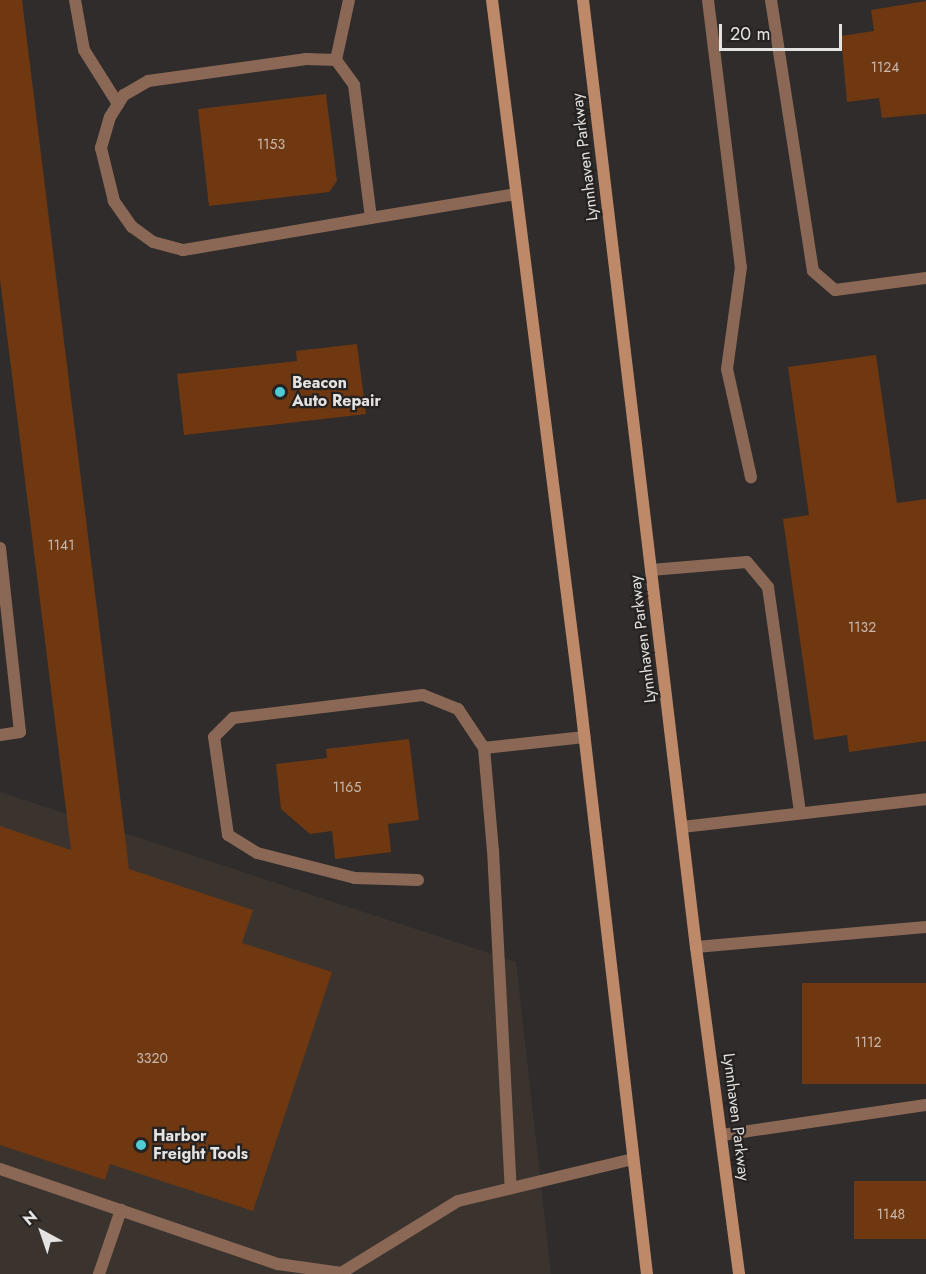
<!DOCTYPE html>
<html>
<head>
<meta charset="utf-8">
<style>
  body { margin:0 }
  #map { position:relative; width:926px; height:1274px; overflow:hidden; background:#2f2c2b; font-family:Jost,sans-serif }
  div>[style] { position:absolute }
  .built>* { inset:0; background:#3b332e }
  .building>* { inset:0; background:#6f3811; transform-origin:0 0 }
  .lane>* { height:12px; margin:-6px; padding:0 6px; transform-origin:6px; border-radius:6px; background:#8a6855 }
  .secondary>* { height:12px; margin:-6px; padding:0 6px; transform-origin:6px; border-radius:6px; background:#be8969 }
  .dots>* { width:16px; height:16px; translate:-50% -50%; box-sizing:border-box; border:3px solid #252221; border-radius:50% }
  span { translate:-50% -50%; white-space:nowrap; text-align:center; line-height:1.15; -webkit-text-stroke:4.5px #252221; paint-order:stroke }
  .number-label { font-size:14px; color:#c8b8ae }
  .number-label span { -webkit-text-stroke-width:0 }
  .street-label { font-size:16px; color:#e5e3e2 }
  .poi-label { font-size:16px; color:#e5e3e2; font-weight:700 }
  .left { translate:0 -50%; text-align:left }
  .north { position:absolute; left:12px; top:1202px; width:60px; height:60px; -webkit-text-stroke:4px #252221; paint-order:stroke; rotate:320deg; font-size:16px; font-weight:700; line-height:24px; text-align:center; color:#e5e3e2 }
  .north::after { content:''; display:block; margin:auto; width:21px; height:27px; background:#e5e3e2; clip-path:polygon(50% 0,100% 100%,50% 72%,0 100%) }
  .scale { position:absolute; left:719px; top:24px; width:123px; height:27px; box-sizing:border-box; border:3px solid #e5e3e2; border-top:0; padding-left:8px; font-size:18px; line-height:21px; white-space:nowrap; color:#e5e3e2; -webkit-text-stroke:4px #252221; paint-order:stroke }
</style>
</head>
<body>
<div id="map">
  <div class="built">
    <div style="clip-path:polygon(0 792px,516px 962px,551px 1274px,0 1274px)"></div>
  </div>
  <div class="building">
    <div style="clip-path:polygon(0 0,22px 0,129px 869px,253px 910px,242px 943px,332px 972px,253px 1211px,110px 1164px,105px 1180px,0 1145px,0 826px,71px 850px,0 279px)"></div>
    <div style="clip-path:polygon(926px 1px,926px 114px,882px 118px,879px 98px,847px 102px,841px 36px,874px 31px,871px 10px)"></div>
    <div style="clip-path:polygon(326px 94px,337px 181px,329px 192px,209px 206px,198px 109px)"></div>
    <div style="clip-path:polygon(357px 344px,366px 414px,184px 435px,177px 374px,297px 361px,296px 351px)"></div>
    <div style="clip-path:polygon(876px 355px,897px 503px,926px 499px,926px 741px,849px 752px,847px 735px,814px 740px,783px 519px,809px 515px,788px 367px)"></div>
    <div style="clip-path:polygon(409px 739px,419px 820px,388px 824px,391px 852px,335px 859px,332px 831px,310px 834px,281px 809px,276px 764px,327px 758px,326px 749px)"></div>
    <div style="left:926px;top:983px;width:101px;height:124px;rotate:90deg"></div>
    <div style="left:926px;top:1181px;width:58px;height:72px;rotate:90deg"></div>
  </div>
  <div class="lane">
    <div style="left:75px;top:0;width:51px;rotate:79.8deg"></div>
    <div style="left:84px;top:50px;width:64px;rotate:57.8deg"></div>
    <div style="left:708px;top:0;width:269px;rotate:83deg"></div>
    <div style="left:741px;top:267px;width:103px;rotate:97.8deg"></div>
    <div style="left:727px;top:369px;width:111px;rotate:77.5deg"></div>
    <div style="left:771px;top:0;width:274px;rotate:81.2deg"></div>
    <div style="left:813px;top:271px;width:29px;rotate:41deg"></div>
    <div style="left:835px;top:290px;width:92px;rotate:-7.5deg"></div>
    <div style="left:336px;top:60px;width:61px;rotate:-77.8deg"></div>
    <div style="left:371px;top:218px;width:191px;rotate:170.3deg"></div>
    <div style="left:183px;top:250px;width:31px;rotate:-165deg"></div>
    <div style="left:153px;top:242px;width:26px;rotate:-144deg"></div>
    <div style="left:132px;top:227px;width:32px;rotate:-125deg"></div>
    <div style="left:114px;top:201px;width:55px;rotate:-103.8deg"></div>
    <div style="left:101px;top:148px;width:32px;rotate:-74deg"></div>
    <div style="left:110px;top:117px;width:26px;rotate:-58deg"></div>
    <div style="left:124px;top:95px;width:28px;rotate:-30deg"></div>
    <div style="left:148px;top:81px;width:160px;rotate:-7.9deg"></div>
    <div style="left:306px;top:59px;width:30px;rotate:2deg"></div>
    <div style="left:336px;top:60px;width:31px;rotate:54deg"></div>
    <div style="left:354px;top:85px;width:134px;rotate:82.7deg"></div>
    <div style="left:371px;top:218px;width:147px;rotate:-9.4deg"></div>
    <div style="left:0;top:548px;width:185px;rotate:83.8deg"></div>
    <div style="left:20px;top:732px;width:20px;rotate:171deg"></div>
    <div style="left:651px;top:570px;width:96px;rotate:-4.8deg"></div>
    <div style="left:747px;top:562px;width:33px;rotate:50deg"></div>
    <div style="left:768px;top:587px;width:228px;rotate:81.9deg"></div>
    <div style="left:484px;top:748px;width:102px;rotate:85deg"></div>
    <div style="left:493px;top:850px;width:338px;rotate:87deg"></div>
    <div style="left:682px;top:827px;width:246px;rotate:-6.5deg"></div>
    <div style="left:418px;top:880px;width:63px;rotate:-178.2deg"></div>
    <div style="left:355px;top:878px;width:101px;rotate:-165.7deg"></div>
    <div style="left:257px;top:853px;width:34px;rotate:-148deg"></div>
    <div style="left:228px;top:835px;width:99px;rotate:-98.1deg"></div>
    <div style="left:214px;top:737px;width:27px;rotate:-45deg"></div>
    <div style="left:233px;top:718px;width:191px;rotate:-6.9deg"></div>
    <div style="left:423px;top:695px;width:38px;rotate:22deg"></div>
    <div style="left:458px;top:709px;width:47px;rotate:56.3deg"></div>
    <div style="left:484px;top:748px;width:101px;rotate:-6.3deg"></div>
    <div style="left:696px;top:947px;width:231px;rotate:-5deg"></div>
    <div style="left:722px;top:1135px;width:206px;rotate:-8.4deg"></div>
    <div style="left:0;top:1169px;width:294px;rotate:18.9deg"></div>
    <div style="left:278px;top:1264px;width:64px;rotate:8.1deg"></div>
    <div style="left:341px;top:1273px;width:137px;rotate:-31.6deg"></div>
    <div style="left:458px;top:1201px;width:180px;rotate:-13.5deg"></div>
    <div style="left:99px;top:1274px;width:68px;rotate:-71deg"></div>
  </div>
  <div class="secondary">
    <div style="left:492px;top:0;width:704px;rotate:82.81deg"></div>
    <div style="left:580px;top:698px;width:580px;rotate:83.37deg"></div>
    <div style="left:583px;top:0;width:954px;rotate:83.2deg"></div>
    <div style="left:696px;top:947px;width:330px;rotate:82.5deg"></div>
  </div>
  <div class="dots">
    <div style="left:280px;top:392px;background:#51ccd4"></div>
    <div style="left:141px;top:1145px;background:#51ccd4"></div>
  </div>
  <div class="number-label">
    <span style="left:885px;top:67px">1124</span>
    <span style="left:271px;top:144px">1153</span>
    <span style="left:61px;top:545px">1141</span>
    <span style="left:862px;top:627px">1132</span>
    <span style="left:347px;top:787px">1165</span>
    <span style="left:868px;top:1042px">1112</span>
    <span style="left:152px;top:1058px">3320</span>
    <span style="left:891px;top:1214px">1148</span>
  </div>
  <div class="street-label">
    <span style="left:585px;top:157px;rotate:-97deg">Lynnhaven Parkway</span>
    <span style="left:643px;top:639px;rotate:-97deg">Lynnhaven Parkway</span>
    <span style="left:736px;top:1117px;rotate:83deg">Lynnhaven Parkway</span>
  </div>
  <div class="poi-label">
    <span class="left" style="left:292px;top:392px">Beacon<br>Auto Repair</span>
    <span class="left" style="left:153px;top:1145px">Harbor<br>Freight Tools</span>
  </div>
  <div class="north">N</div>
  <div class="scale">20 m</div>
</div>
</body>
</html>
